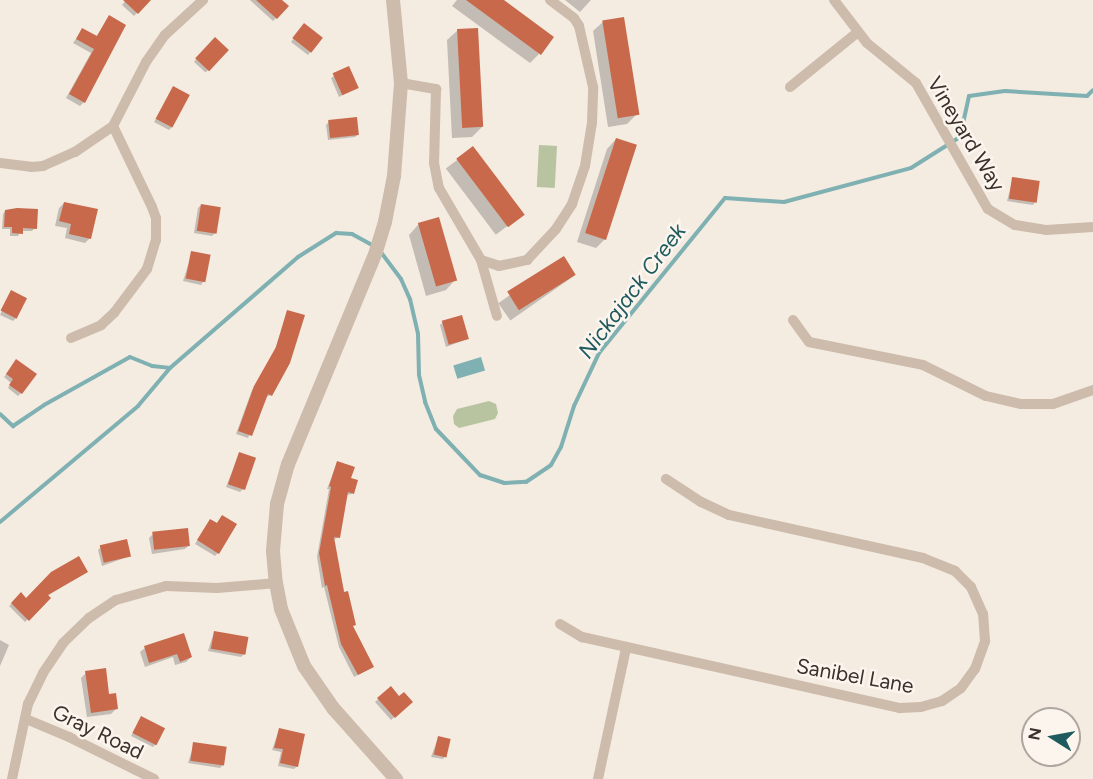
<!DOCTYPE html>
<html>
<head>
<meta charset="utf-8">
<style>
  body { margin:0 }
  #map { position:relative; width:1093px; height:779px; overflow:hidden; background:#f4ebe1; font-family:Figtree,sans-serif }
  div>[style] { position:absolute }
  .green>* { inset:0; background:#b8c4a0; transform-origin:0 0 }
  .water>* { inset:0; background:#7fb0b2; transform-origin:0 0 }
  .shadow>* { inset:0; background:#0003; transform-origin:0 0 }
  .stream>* { height:4px; margin:-2px; padding:0 2px; transform-origin:2px; border-radius:2px; background:#7fb0b2 }
  .building>* { inset:0; background:#c8694b; transform-origin:0 0 }
  .minor>* { height:10px; margin:-5px; padding:0 5px; transform-origin:5px; border-radius:5px; background:#cdbbac }
  .tertiary>* { height:14px; margin:-7px; padding:0 7px; transform-origin:7px; border-radius:7px; background:#cdbbac }
  span { translate:-50% -50%; white-space:nowrap; text-align:center; line-height:1.15; -webkit-text-stroke:5px #fbf5ee; paint-order:stroke }
  .street-label { font-size:21px; color:#3b302b }
  .water-label { font-size:22px; color:#1f5a5e; font-style:italic }
  .north { position:absolute; left:1021px; top:707px; width:60px; height:60px; box-sizing:border-box; background:#fbf5ee; border:2px solid #aea6a0; border-radius:50%; rotate:281deg; font-size:16px; font-weight:700; line-height:24px; text-align:center; color:#3b302b }
  .north::after { content:''; display:block; margin:auto; width:21px; height:27px; background:#1f5a5e; clip-path:polygon(50% 0,100% 100%,50% 72%,0 100%) }
</style>
</head>
<body>
<div id="map">
  <div class="green">
    <div style="left:539px;top:145px;width:18px;height:42px;rotate:3deg"></div>
    <div style="clip-path:polygon(489px 401px,496px 404px,498px 413px,495px 419px,459px 428px,454px 424px,453px 416px,457px 409px)"></div>
  </div>
  <div class="water">
    <div style="left:481px;top:357px;width:14px;height:29px;rotate:73deg"></div>
  </div>
  <div class="shadow">
    <div style="clip-path:polygon(126px 0,149px 0,134px 16px,122px 5px)"></div>
    <div style="clip-path:polygon(250px 0,280px 0,287px 7px,273px 21px)"></div>
    <div style="clip-path:polygon(457px 0,501px 0,539px 54px,530px 63px,452px 6px)"></div>
    <div style="clip-path:polygon(565px 0,591px 0,580px 12px)"></div>
    <div style="clip-path:polygon(109px 17px,84px 102px,80px 106px,66px 98px,91px 53px,73px 43px,82px 30px,96px 37px)"></div>
    <div style="clip-path:polygon(603px 22px,637px 114px,627px 124px,608px 127px,593px 31px)"></div>
    <div style="clip-path:polygon(302px 28px,321px 38px,308px 55px,291px 42px)"></div>
    <div style="clip-path:polygon(457px 31px,482px 127px,472px 137px,452px 138px,447px 40px)"></div>
    <div style="left:215px;top:39px;width:16px;height:31px;rotate:43deg"></div>
    <div style="clip-path:polygon(348px 68px,357px 87px,339px 97px,331px 78px)"></div>
    <div style="clip-path:polygon(173px 88px,172px 127px,169px 130px,154px 122px)"></div>
    <div style="clip-path:polygon(329px 122px,358px 134px,355px 137px,328px 140px,326px 125px)"></div>
    <div style="clip-path:polygon(616px 139px,635px 146px,605px 239px,596px 248px,577px 242px,607px 149px)"></div>
    <div style="left:473px;top:148px;width:83px;height:34px;rotate:53deg"></div>
    <div style="clip-path:polygon(1013px 178px,1035px 202px,1033px 205px,1007px 201px)"></div>
    <div style="clip-path:polygon(64px 203px,90px 238px,85px 243px,65px 238px,67px 228px,55px 226px,59px 208px)"></div>
    <div style="clip-path:polygon(201px 205px,215px 233px,212px 236px,194px 233px,198px 208px)"></div>
    <div style="clip-path:polygon(5px 211px,35px 228px,32px 231px,21px 231px,18px 236px,10px 236px,10px 229px,2px 229px,3px 214px)"></div>
    <div style="clip-path:polygon(438px 219px,455px 280px,446px 290px,426px 296px,409px 235px,418px 225px)"></div>
    <div style="clip-path:polygon(192px 253px,203px 282px,201px 285px,183px 281px)"></div>
    <div style="left:563px;top:258px;width:21px;height:79px;rotate:55deg"></div>
    <div style="clip-path:polygon(11px 292px,16px 318px,13px 321px,0 315px)"></div>
    <div style="clip-path:polygon(288px 312px,271px 395px,266px 397px,248px 438px,236px 434px,252px 390px,274px 352px)"></div>
    <div style="clip-path:polygon(443px 322px,467px 339px,446px 347px,440px 325px)"></div>
    <div style="clip-path:polygon(14px 364px,21px 393px,18px 396px,8px 388px,11px 383px,4px 377px)"></div>
    <div style="clip-path:polygon(239px 454px,243px 489px,240px 492px,226px 487px)"></div>
    <div style="clip-path:polygon(337px 463px,350px 479px,356px 481px,352px 494px,346px 495px,339px 537px,333px 540px,352px 627px,369px 669px,354px 677px,339px 647px,324px 587px,322px 588px,317px 557px,329px 489px,327px 489px)"></div>
    <div style="clip-path:polygon(222px 517px,218px 553px,215px 556px,195px 544px,208px 523px,216px 524px)"></div>
    <div style="clip-path:polygon(152px 535px,188px 546px,185px 549px,152px 554px,149px 538px)"></div>
    <div style="clip-path:polygon(101px 547px,130px 556px,102px 566px,98px 550px)"></div>
    <div style="clip-path:polygon(83px 574px,47px 596px,49px 598px,25px 622px,9px 606px,21px 595px,26px 600px)"></div>
    <div style="clip-path:polygon(214px 632px,244px 654px,241px 657px,208px 651px)"></div>
    <div style="clip-path:polygon(183px 635px,191px 657px,186px 662px,175px 665px,173px 657px,145px 667px,140px 652px,145px 648px)"></div>
    <div style="clip-path:polygon(0 640px,9px 645px,0 666px)"></div>
    <div style="clip-path:polygon(86px 673px,108px 696px,116px 709px,111px 714px,87px 717px,81px 678px)"></div>
    <div style="clip-path:polygon(391px 688px,399px 698px,411px 702px,391px 720px,375px 702px)"></div>
    <div style="clip-path:polygon(141px 718px,156px 744px,153px 747px,131px 736px)"></div>
    <div style="clip-path:polygon(279px 730px,297px 766px,294px 769px,278px 766px,281px 752px,272px 750px)"></div>
    <div style="clip-path:polygon(438px 738px,445px 756px,443px 759px,431px 757px)"></div>
    <div style="clip-path:polygon(194px 744px,223px 765px,220px 768px,188px 763px)"></div>
  </div>
  <div class="stream">
    <div style="left:380px;top:251px;width:35px;rotate:53deg"></div>
    <div style="left:401px;top:279px;width:22px;rotate:66deg"></div>
    <div style="left:410px;top:299px;width:36px;rotate:77deg"></div>
    <div style="left:418px;top:334px;width:41px;rotate:88.6deg"></div>
    <div style="left:419px;top:375px;width:28px;rotate:77deg"></div>
    <div style="left:425px;top:402px;width:29px;rotate:68deg"></div>
    <div style="left:436px;top:429px;width:64px;rotate:46.3deg"></div>
    <div style="left:480px;top:475px;width:25px;rotate:18deg"></div>
    <div style="left:504px;top:483px;width:22px;rotate:-3deg"></div>
    <div style="left:526px;top:482px;width:30px;rotate:-34deg"></div>
    <div style="left:551px;top:465px;width:21px;rotate:-61deg"></div>
    <div style="left:561px;top:447px;width:43px;rotate:-72.4deg"></div>
    <div style="left:574px;top:406px;width:59px;rotate:-64.7deg"></div>
    <div style="left:599px;top:353px;width:200px;rotate:-50.9deg"></div>
    <div style="left:725px;top:198px;width:59px;rotate:3.9deg"></div>
    <div style="left:784px;top:202px;width:131px;rotate:-15deg"></div>
    <div style="left:911px;top:168px;width:58px;rotate:-32.3deg"></div>
    <div style="left:960px;top:137px;width:42px;rotate:-77.6deg"></div>
    <div style="left:969px;top:96px;width:36px;rotate:-8deg"></div>
    <div style="left:1005px;top:91px;width:82px;rotate:3.5deg"></div>
    <div style="left:1087px;top:96px;width:8px;rotate:-45deg"></div>
    <div style="left:0;top:414px;width:18px;rotate:43deg"></div>
    <div style="left:13px;top:426px;width:37px;rotate:-34deg"></div>
    <div style="left:44px;top:405px;width:98px;rotate:-29.2deg"></div>
    <div style="left:130px;top:357px;width:24px;rotate:22deg"></div>
    <div style="left:152px;top:366px;width:18px;rotate:6deg"></div>
    <div style="left:0;top:522px;width:180px;rotate:-40deg"></div>
    <div style="left:138px;top:406px;width:50px;rotate:-49.9deg"></div>
    <div style="left:170px;top:368px;width:169px;rotate:-40.9deg"></div>
    <div style="left:298px;top:257px;width:45px;rotate:-32.3deg"></div>
    <div style="left:336px;top:233px;width:16px;rotate:4deg"></div>
    <div style="left:352px;top:234px;width:25px;rotate:29deg"></div>
  </div>
  <div class="building">
    <div style="clip-path:polygon(123px 0,151px 0,138px 14px)"></div>
    <div style="clip-path:polygon(256px 0,282px 0,289px 6px,277px 19px)"></div>
    <div style="clip-path:polygon(466px 0,504px 0,554px 37px,541px 55px)"></div>
    <div style="clip-path:polygon(109px 15px,126px 25px,85px 103px,69px 94px,94px 49px,76px 39px,82px 28px,97px 36px)"></div>
    <div style="left:624px;top:17px;width:99px;height:22px;rotate:81deg"></div>
    <div style="left:304px;top:23px;width:24px;height:19px;rotate:38deg"></div>
    <div style="left:478px;top:28px;width:99px;height:21px;rotate:87deg"></div>
    <div style="left:215px;top:37px;width:19px;height:29px;rotate:43deg"></div>
    <div style="left:349px;top:66px;width:24px;height:18px;rotate:66deg"></div>
    <div style="left:173px;top:86px;width:19px;height:37px;rotate:28deg"></div>
    <div style="left:357px;top:117px;width:18px;height:29px;rotate:84deg"></div>
    <div style="left:616px;top:138px;width:22px;height:100px;rotate:18deg"></div>
    <div style="left:473px;top:146px;width:86px;height:21px;rotate:53deg"></div>
    <div style="left:1012px;top:177px;width:28px;height:22px;rotate:8deg"></div>
    <div style="clip-path:polygon(64px 202px,98px 209px,91px 239px,69px 234px,71px 224px,59px 221px)"></div>
    <div style="left:201px;top:204px;width:20px;height:27px;rotate:9deg"></div>
    <div style="clip-path:polygon(17px 208px,38px 209px,37px 229px,23px 228px,23px 234px,12px 233px,12px 227px,4px 227px,5px 210px)"></div>
    <div style="left:439px;top:217px;width:66px;height:22px;rotate:74deg"></div>
    <div style="left:191px;top:251px;width:20px;height:28px;rotate:11deg"></div>
    <div style="left:564px;top:256px;width:22px;height:67px;rotate:58deg"></div>
    <div style="left:11px;top:290px;width:18px;height:23px;rotate:27deg"></div>
    <div style="clip-path:polygon(287px 310px,305px 315px,290px 363px,272px 396px,268px 394px,252px 436px,238px 431px,254px 386px,276px 347px)"></div>
    <div style="left:462px;top:315px;width:25px;height:21px;rotate:74deg"></div>
    <div style="clip-path:polygon(16px 359px,37px 374px,22px 394px,9px 385px,13px 379px,6px 374px)"></div>
    <div style="left:239px;top:452px;width:18px;height:34px;rotate:19deg"></div>
    <div style="clip-path:polygon(337px 461px,355px 467px,351px 478px,358px 480px,354px 494px,348px 492px,340px 538px,334px 537px,344px 592px,348px 591px,356px 625px,353px 626px,374px 667px,358px 675px,341px 644px,327px 585px,325px 586px,319px 553px,331px 487px,329px 486px)"></div>
    <div style="clip-path:polygon(222px 515px,237px 524px,219px 554px,197px 540px,210px 519px,217px 523px)"></div>
    <div style="left:188px;top:528px;width:18px;height:36px;rotate:84deg"></div>
    <div style="left:127px;top:539px;width:18px;height:28px;rotate:77deg"></div>
    <div style="clip-path:polygon(79px 556px,88px 572px,48px 595px,51px 598px,29px 621px,11px 603px,21px 592px,26px 598px,51px 572px)"></div>
    <div style="left:214px;top:631px;width:35px;height:18px;rotate:10deg"></div>
    <div style="clip-path:polygon(184px 633px,192px 657px,180px 662px,177px 654px,149px 663px,144px 646px)"></div>
    <div style="clip-path:polygon(106px 668px,109px 694px,116px 693px,118px 709px,91px 713px,85px 671px)"></div>
    <div style="clip-path:polygon(391px 686px,399px 696px,404px 692px,413px 702px,395px 718px,377px 698px)"></div>
    <div style="left:141px;top:716px;width:27px;height:19px;rotate:27deg"></div>
    <div style="clip-path:polygon(279px 728px,305px 734px,298px 767px,280px 763px,283px 749px,274px 748px)"></div>
    <div style="left:438px;top:736px;width:13px;height:19px;rotate:13deg"></div>
    <div style="left:193px;top:742px;width:34px;height:19px;rotate:8deg"></div>
  </div>
  <div class="minor">
    <div style="left:834px;top:0;width:54px;rotate:52.5deg"></div>
    <div style="left:867px;top:43px;width:63px;rotate:39.2deg"></div>
    <div style="left:916px;top:83px;width:145px;rotate:60.3deg"></div>
    <div style="left:988px;top:209px;width:31px;rotate:31deg"></div>
    <div style="left:1015px;top:225px;width:31px;rotate:9deg"></div>
    <div style="left:1046px;top:230px;width:47px;rotate:-3.7deg"></div>
    <div style="left:401px;top:83px;width:36px;rotate:10deg"></div>
    <div style="left:436px;top:89px;width:74px;rotate:91.5deg"></div>
    <div style="left:434px;top:163px;width:25px;rotate:79deg"></div>
    <div style="left:439px;top:188px;width:83px;rotate:59.7deg"></div>
    <div style="left:481px;top:260px;width:19px;rotate:18deg"></div>
    <div style="left:499px;top:266px;width:29px;rotate:-12deg"></div>
    <div style="left:527px;top:260px;width:42px;rotate:-46.9deg"></div>
    <div style="left:556px;top:229px;width:30px;rotate:-57deg"></div>
    <div style="left:572px;top:204px;width:40px;rotate:-71.1deg"></div>
    <div style="left:585px;top:166px;width:44px;rotate:-80.8deg"></div>
    <div style="left:592px;top:123px;width:36px;rotate:-88deg"></div>
    <div style="left:593px;top:87px;width:63px;rotate:-102.9deg"></div>
    <div style="left:579px;top:26px;width:9px;rotate:-122deg"></div>
    <div style="left:574px;top:18px;width:30px;rotate:-143deg"></div>
    <div style="left:790px;top:87px;width:87px;rotate:-39deg"></div>
    <div style="left:0;top:163px;width:31px;rotate:7deg"></div>
    <div style="left:31px;top:167px;width:12px;rotate:-5deg"></div>
    <div style="left:43px;top:166px;width:35px;rotate:-24deg"></div>
    <div style="left:75px;top:152px;width:46px;rotate:-34.4deg"></div>
    <div style="left:113px;top:126px;width:72px;rotate:-62.7deg"></div>
    <div style="left:146px;top:62px;width:33px;rotate:-55deg"></div>
    <div style="left:165px;top:35px;width:52px;rotate:-42.6deg"></div>
    <div style="left:481px;top:260px;width:58px;rotate:74.1deg"></div>
    <div style="left:793px;top:320px;width:27px;rotate:54deg"></div>
    <div style="left:809px;top:342px;width:116px;rotate:11.4deg"></div>
    <div style="left:923px;top:365px;width:70px;rotate:26.2deg"></div>
    <div style="left:986px;top:396px;width:36px;rotate:13deg"></div>
    <div style="left:1021px;top:404px;width:32px"></div>
    <div style="left:1053px;top:404px;width:42px;rotate:-19.3deg"></div>
    <div style="left:71px;top:338px;width:33px;rotate:-23deg"></div>
    <div style="left:101px;top:325px;width:18px;rotate:-43deg"></div>
    <div style="left:114px;top:313px;width:55px;rotate:-53.1deg"></div>
    <div style="left:147px;top:269px;width:30px;rotate:-73deg"></div>
    <div style="left:156px;top:240px;width:22px;rotate:-90deg"></div>
    <div style="left:156px;top:218px;width:12px;rotate:-110deg"></div>
    <div style="left:152px;top:207px;width:90px;rotate:-115.7deg"></div>
    <div style="left:560px;top:624px;width:26px;rotate:31deg"></div>
    <div style="left:582px;top:637px;width:326px;rotate:12.6deg"></div>
    <div style="left:900px;top:708px;width:21px;rotate:-3deg"></div>
    <div style="left:921px;top:707px;width:22px;rotate:-16deg"></div>
    <div style="left:942px;top:701px;width:23px;rotate:-34deg"></div>
    <div style="left:961px;top:688px;width:24px;rotate:-54deg"></div>
    <div style="left:975px;top:669px;width:30px;rotate:-70deg"></div>
    <div style="left:985px;top:641px;width:27px;rotate:-94deg"></div>
    <div style="left:983px;top:614px;width:30px;rotate:-114deg"></div>
    <div style="left:971px;top:587px;width:23px;rotate:-135deg"></div>
    <div style="left:955px;top:571px;width:35px;rotate:-158deg"></div>
    <div style="left:923px;top:558px;width:199px;rotate:-167.5deg"></div>
    <div style="left:729px;top:515px;width:31px;rotate:-155deg"></div>
    <div style="left:701px;top:502px;width:42px;rotate:-146.7deg"></div>
    <div style="left:26px;top:719px;width:47px;rotate:22.7deg"></div>
    <div style="left:69px;top:737px;width:95px;rotate:26.3deg"></div>
    <div style="left:12px;top:779px;width:77px;rotate:-78deg"></div>
    <div style="left:28px;top:704px;width:34px;rotate:-64deg"></div>
    <div style="left:43px;top:673px;width:36px;rotate:-56deg"></div>
    <div style="left:63px;top:643px;width:36px;rotate:-44deg"></div>
    <div style="left:89px;top:618px;width:32px;rotate:-34deg"></div>
    <div style="left:116px;top:600px;width:52px;rotate:-15.6deg"></div>
    <div style="left:166px;top:586px;width:51px;rotate:2.2deg"></div>
    <div style="left:217px;top:588px;width:59px;rotate:-4.8deg"></div>
    <div style="left:598px;top:779px;width:134px;rotate:-77.9deg"></div>
  </div>
  <div class="tertiary">
    <div style="left:393px;top:0;width:83px;rotate:84.5deg"></div>
    <div style="left:401px;top:83px;width:93px;rotate:94.3deg"></div>
    <div style="left:394px;top:176px;width:47px;rotate:101.1deg"></div>
    <div style="left:385px;top:222px;width:31px;rotate:107deg"></div>
    <div style="left:376px;top:252px;width:230px;rotate:112.5deg"></div>
    <div style="left:288px;top:464px;width:41px;rotate:105.4deg"></div>
    <div style="left:277px;top:504px;width:47px;rotate:94.9deg"></div>
    <div style="left:273px;top:551px;width:32px;rotate:85deg"></div>
    <div style="left:276px;top:583px;width:26px;rotate:79deg"></div>
    <div style="left:281px;top:609px;width:61px;rotate:68deg"></div>
    <div style="left:304px;top:666px;width:51px;rotate:55.4deg"></div>
    <div style="left:333px;top:708px;width:95px;rotate:48.4deg"></div>
  </div>
  <div class="street-label">
    <span style="left:966px;top:134px;rotate:59deg">Vineyard Way</span>
    <span style="left:855px;top:676px;rotate:10deg">Sanibel Lane</span>
    <span style="left:98px;top:732px;rotate:26deg">Gray Road</span>
  </div>
  <div class="water-label">
    <span style="left:632px;top:291px;rotate:-53deg">Nickajack Creek</span>
  </div>
  <div class="north">N</div>
</div>
</body>
</html>
